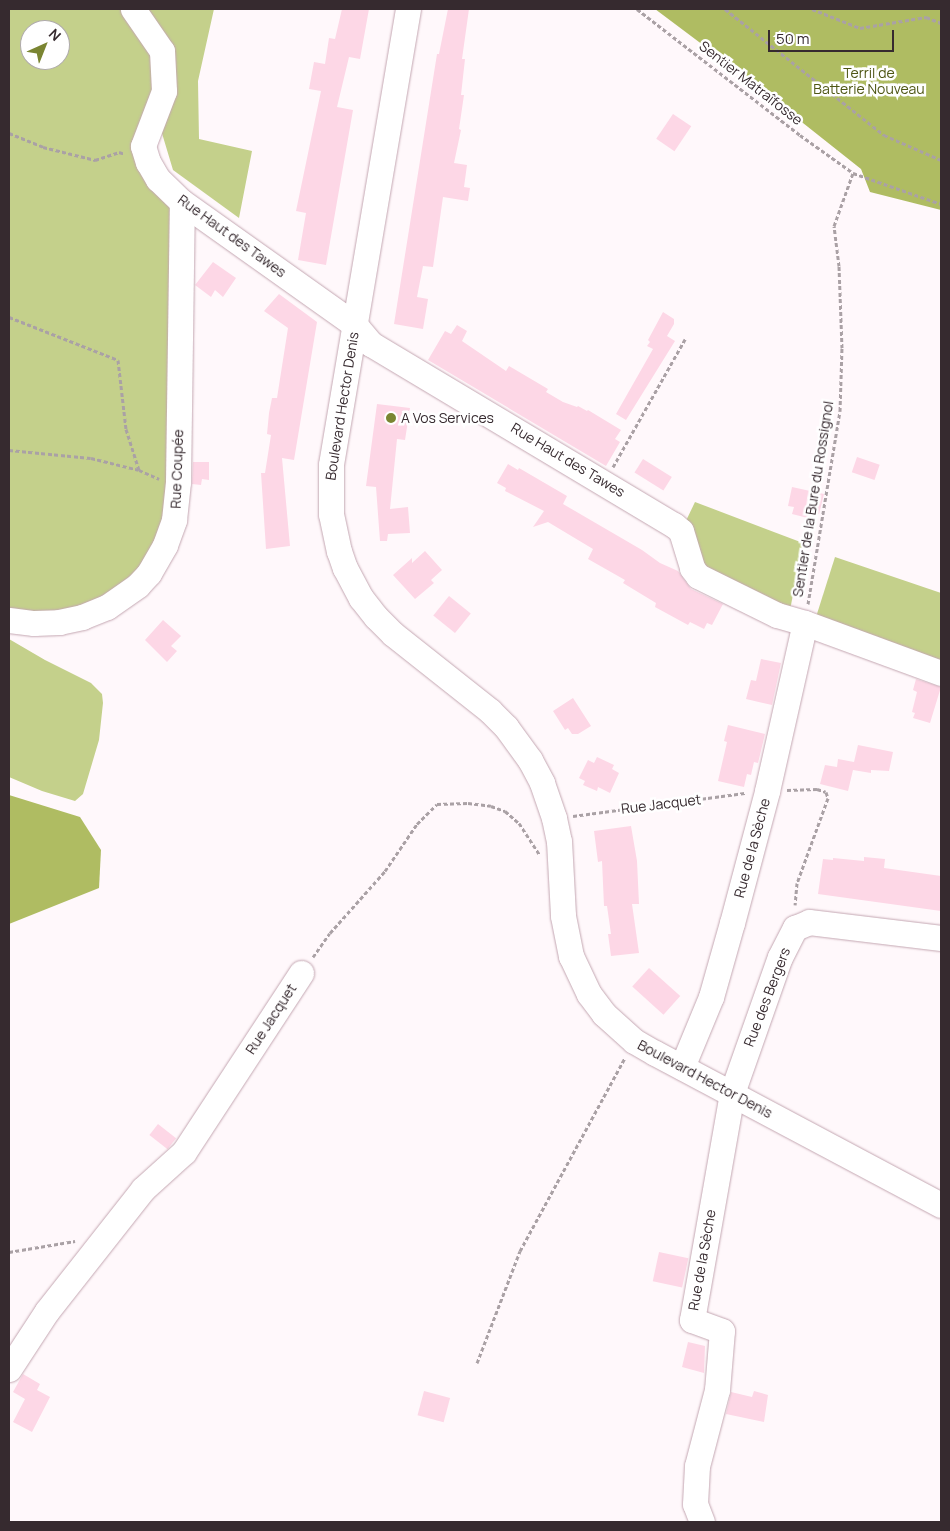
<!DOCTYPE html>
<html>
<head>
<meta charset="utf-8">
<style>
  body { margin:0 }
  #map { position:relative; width:950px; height:1531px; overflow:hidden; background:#fff8fb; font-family:Manrope,sans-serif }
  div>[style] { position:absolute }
  .green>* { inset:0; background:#c4d08b }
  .forest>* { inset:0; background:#afbc62 }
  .building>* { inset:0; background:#fdd7e6; transform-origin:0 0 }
  .path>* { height:3px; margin-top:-1.5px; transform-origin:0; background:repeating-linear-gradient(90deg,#aaa1a5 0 4px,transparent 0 6.5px) }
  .roads { filter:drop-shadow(0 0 1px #c4a7b2) drop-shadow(0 0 1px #c4a7b2) }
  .minor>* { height:25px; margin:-12.5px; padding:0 12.5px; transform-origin:12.5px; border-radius:12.5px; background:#fff }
  .dots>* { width:14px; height:14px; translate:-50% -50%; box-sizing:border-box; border:2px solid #fff; border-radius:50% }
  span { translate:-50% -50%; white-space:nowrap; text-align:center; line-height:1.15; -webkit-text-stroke:5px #fff; paint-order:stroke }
  .park-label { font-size:14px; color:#4e5614 }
  .street-label { font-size:14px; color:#362a2f }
  .poi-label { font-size:14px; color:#362a2f }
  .left { translate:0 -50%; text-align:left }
  .frame { position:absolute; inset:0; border:10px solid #362a2f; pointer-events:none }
  .north { position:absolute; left:20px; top:20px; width:50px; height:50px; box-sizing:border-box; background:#fff; border:1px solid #afaaac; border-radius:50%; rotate:44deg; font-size:14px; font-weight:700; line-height:20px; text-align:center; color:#362a2f }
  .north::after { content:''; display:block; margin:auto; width:18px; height:22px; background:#7a8532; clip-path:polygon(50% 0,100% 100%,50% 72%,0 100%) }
  .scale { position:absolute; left:768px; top:30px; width:126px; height:22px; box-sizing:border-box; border:2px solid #362a2f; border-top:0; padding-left:6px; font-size:15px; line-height:18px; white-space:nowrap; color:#362a2f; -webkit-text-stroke:4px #fff; paint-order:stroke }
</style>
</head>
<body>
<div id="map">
  <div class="green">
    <div style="clip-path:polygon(evenodd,9px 9px,124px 9px,152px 56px,154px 95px,133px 147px,178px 212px,174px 456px,155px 557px,83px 612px,9px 615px,9px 9px,30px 30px,60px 30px,60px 60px,30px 60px,30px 30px)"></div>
    <div style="clip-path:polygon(145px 9px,214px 9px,198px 81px,199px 139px,252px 151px,239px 218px,173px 170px,161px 130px)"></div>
    <div style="clip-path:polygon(695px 502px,803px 543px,790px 610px,708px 575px,684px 525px)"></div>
    <div style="clip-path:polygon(835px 557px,941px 593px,941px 664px,816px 617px)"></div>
    <div style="clip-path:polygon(9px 639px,45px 660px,91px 683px,102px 694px,103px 703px,99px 740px,83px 794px,75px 801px,42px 791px,9px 777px)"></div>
  </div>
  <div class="forest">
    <div style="clip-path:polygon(655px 9px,941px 9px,941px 210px,870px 192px,861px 169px,735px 69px)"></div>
    <div style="clip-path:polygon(9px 795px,80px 817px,101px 850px,99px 888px,9px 924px)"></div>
  </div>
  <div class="building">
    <div style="clip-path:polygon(342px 9px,369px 9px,360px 59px,349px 57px,337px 107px,353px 110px,326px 265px,298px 260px,306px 213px,296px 211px,321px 91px,309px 89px,314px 62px,325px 64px,329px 38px,335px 39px)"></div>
    <div style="clip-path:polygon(448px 9px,469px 9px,462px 59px,465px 59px,461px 95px,464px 95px,459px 129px,461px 130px,454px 163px,467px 165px,464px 187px,470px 188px,468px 201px,443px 197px,433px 267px,423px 266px,417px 297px,428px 299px,423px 329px,394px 324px,437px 54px,439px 54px)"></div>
    <div style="left:673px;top:114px;width:22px;height:30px;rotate:34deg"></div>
    <div style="clip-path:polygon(213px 262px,236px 278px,223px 297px,215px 290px,211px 297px,195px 285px)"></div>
    <div style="clip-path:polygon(279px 294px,317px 322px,294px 460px,282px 458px,290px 546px,266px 549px,261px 473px,265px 473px,271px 435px,267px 434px,269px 413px,272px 398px,277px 398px,288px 328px,264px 311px)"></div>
    <div style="clip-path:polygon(663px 312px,674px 319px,674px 324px,667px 336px,675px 341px,626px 420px,616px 414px,653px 349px,647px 346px,650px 342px,648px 340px)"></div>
    <div style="clip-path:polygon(457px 325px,467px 331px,462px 341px,506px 371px,509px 366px,548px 389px,546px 392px,563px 402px,577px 407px,578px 406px,587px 411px,588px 410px,621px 430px,615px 439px,620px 442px,606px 466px,428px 360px,445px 331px,451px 334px)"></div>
    <div style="clip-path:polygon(377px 404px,410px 408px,405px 440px,397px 439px,390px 509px,408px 507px,410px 533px,388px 534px,387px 541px,380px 541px,376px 487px,366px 486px)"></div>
    <div style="left:857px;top:457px;width:24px;height:16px;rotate:19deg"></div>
    <div style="left:643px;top:459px;width:34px;height:16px;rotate:32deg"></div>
    <div style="clip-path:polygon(193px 462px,209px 462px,209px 480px,202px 479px,201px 485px,192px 484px)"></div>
    <div style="clip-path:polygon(508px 464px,518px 470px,519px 468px,567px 496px,563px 504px,642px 550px,660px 563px,678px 571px,691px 589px,723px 604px,712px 625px,707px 623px,704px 629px,690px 622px,688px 625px,655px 607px,656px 603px,623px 583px,625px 580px,588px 559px,593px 549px,548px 522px,533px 527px,544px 511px,505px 491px,506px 488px,497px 483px)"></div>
    <div style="clip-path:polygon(792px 487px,824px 494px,819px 514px,809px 512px,808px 518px,792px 514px,794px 507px,788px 506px)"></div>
    <div style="clip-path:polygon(425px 551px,442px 570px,431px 580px,434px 583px,415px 599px,393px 575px,412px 558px,412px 563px)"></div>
    <div style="left:449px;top:596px;width:28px;height:25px;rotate:39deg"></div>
    <div style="clip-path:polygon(163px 620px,181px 636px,171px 646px,177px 651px,167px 662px,145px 640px)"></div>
    <div style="clip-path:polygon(761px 659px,781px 663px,772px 705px,746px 699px,751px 680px,756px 681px)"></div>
    <div style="clip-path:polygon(916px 679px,941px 687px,930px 723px,913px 718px,915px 713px,912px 712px,917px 692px,913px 690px)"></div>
    <div style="clip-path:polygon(573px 698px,591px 726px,578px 734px,572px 734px,568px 728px,565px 730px,553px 711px)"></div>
    <div style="clip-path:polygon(728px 725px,765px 734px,758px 763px,754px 762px,751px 775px,747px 774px,744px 787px,718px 781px,727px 742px,724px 741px)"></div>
    <div style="clip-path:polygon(858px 745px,893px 752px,889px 771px,871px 770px,871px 773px,853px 770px,848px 791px,820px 784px,825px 765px,837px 767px,838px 759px,854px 762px)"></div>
    <div style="clip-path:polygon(597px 757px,614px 765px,612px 769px,619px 773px,610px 793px,598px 787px,597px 791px,583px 785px,585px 781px,579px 778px,588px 760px,594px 763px)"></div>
    <div style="clip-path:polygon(631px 826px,637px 861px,639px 904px,632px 904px,639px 953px,611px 956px,608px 934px,611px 934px,607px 906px,604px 906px,602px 861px,598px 862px,594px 831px)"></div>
    <div style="clip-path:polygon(864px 857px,885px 859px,884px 868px,941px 876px,941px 911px,818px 894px,823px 859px,833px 860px,833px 858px,864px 861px)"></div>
    <div style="left:649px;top:968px;width:42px;height:25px;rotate:42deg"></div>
    <div style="left:158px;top:1124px;width:23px;height:14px;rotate:38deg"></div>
    <div style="left:659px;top:1252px;width:30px;height:30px;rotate:12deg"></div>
    <div style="clip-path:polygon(688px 1342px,705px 1346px,704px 1373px,682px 1367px)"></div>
    <div style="clip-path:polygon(23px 1374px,40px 1384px,37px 1390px,50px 1397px,32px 1432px,13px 1422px,25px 1399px,13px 1392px)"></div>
    <div style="left:424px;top:1391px;width:27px;height:25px;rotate:15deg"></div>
    <div style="clip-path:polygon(754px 1391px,768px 1395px,764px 1422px,726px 1414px,731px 1392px,752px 1397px)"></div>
  </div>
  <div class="path">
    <div style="left:637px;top:9px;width:206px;rotate:37.7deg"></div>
    <div style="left:800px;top:135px;width:65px;rotate:35.6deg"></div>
    <div style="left:853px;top:173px;width:93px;rotate:19.4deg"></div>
    <div style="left:725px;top:9px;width:203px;rotate:38.4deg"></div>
    <div style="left:884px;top:135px;width:62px;rotate:23.7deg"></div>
    <div style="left:812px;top:9px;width:52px;rotate:21.6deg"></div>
    <div style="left:860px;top:28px;width:67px;rotate:-9.5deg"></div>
    <div style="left:926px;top:17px;width:16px;rotate:22deg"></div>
    <div style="left:9px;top:133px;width:37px;rotate:22deg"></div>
    <div style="left:43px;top:147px;width:54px;rotate:14deg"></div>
    <div style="left:95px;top:160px;width:25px;rotate:-18deg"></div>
    <div style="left:119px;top:152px;width:6px;rotate:18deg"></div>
    <div style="left:9px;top:317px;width:117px;rotate:21.5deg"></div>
    <div style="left:118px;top:360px;width:69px;rotate:83.4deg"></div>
    <div style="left:126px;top:429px;width:43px;rotate:72.4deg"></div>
    <div style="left:9px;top:450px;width:82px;rotate:5.6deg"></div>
    <div style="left:91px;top:458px;width:49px;rotate:14deg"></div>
    <div style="left:139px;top:470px;width:22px;rotate:24deg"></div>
    <div style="left:613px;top:467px;width:147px;rotate:-60.6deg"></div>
    <div style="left:808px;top:604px;width:196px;rotate:-80.6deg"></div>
    <div style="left:840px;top:411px;width:63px;rotate:-88.2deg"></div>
    <div style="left:842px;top:348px;width:82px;rotate:-92.1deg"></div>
    <div style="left:839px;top:266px;width:40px;rotate:-97.1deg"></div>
    <div style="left:834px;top:226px;width:56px;rotate:-70.3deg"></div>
    <div style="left:787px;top:790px;width:30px;rotate:-2deg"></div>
    <div style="left:817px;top:789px;width:9px;rotate:18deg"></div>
    <div style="left:826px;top:792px;width:6px;rotate:72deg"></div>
    <div style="left:828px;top:798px;width:90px;rotate:110deg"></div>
    <div style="left:797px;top:883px;width:22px;rotate:95deg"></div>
    <div style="left:573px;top:816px;width:175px;rotate:-7.6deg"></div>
    <div style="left:313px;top:957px;width:29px;rotate:-55deg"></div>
    <div style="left:330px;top:933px;width:83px;rotate:-48.4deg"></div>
    <div style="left:385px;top:871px;width:57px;rotate:-55.8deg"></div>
    <div style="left:417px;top:824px;width:28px;rotate:-45deg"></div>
    <div style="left:437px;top:804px;width:31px;rotate:-2deg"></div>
    <div style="left:468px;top:803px;width:23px;rotate:7deg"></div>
    <div style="left:491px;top:806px;width:15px;rotate:20deg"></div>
    <div style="left:505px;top:811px;width:18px;rotate:41deg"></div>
    <div style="left:519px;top:823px;width:37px;rotate:57deg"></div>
    <div style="left:9px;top:1252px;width:67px;rotate:-9.5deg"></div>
    <div style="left:477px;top:1363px;width:120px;rotate:-69deg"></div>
    <div style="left:520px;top:1251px;width:220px;rotate:-61.5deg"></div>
  </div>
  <div class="roads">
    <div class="minor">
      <div style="left:133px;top:9px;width:51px;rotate:55.4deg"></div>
      <div style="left:162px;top:51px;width:40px;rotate:87.1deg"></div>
      <div style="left:164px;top:91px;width:59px;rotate:110.9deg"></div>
      <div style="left:143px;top:146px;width:17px;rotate:73deg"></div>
      <div style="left:148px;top:162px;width:20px;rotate:60deg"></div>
      <div style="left:158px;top:179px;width:33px;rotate:44deg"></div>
      <div style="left:182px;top:202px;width:212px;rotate:35.4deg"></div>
      <div style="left:355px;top:325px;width:25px;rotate:50deg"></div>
      <div style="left:371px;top:344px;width:353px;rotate:30.9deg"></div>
      <div style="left:674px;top:525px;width:9px;rotate:41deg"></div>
      <div style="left:681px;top:531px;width:39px;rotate:73deg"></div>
      <div style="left:692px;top:568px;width:10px;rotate:53deg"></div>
      <div style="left:698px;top:576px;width:88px;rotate:26.3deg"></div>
      <div style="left:777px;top:615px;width:29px;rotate:16deg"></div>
      <div style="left:805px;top:623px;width:145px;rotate:20.2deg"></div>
      <div style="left:408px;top:9px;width:462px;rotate:99.6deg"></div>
      <div style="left:331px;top:465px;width:49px;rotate:90deg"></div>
      <div style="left:331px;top:514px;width:38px;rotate:78deg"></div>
      <div style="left:339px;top:551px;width:18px;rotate:71deg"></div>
      <div style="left:345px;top:568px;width:34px;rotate:62deg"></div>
      <div style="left:361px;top:598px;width:24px;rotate:52deg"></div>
      <div style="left:376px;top:617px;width:24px;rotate:45deg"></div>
      <div style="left:393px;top:634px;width:124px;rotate:38.4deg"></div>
      <div style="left:490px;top:711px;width:23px;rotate:45deg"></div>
      <div style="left:506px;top:727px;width:41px;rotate:54deg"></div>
      <div style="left:530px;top:760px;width:26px;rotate:62deg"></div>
      <div style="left:542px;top:783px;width:37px;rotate:71deg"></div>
      <div style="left:554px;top:818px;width:24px;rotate:78deg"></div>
      <div style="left:559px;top:841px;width:75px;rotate:86.9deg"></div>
      <div style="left:563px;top:916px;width:41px;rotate:78.7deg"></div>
      <div style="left:571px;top:956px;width:42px;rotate:64.7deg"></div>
      <div style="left:589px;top:994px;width:25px;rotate:53deg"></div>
      <div style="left:604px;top:1014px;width:40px;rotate:42deg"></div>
      <div style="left:634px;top:1041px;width:24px;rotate:30deg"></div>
      <div style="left:655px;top:1053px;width:324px;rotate:28deg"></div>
      <div style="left:9px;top:620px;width:25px;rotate:7deg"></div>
      <div style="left:34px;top:623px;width:25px;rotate:-2deg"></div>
      <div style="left:59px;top:622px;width:24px;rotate:-12deg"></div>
      <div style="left:82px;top:617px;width:27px;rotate:-22deg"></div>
      <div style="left:107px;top:607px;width:38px;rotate:-35deg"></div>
      <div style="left:138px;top:585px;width:16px;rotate:-47deg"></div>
      <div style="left:149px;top:573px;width:32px;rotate:-60deg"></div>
      <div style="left:165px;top:545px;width:27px;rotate:-70deg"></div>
      <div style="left:174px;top:520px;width:38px;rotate:-84deg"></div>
      <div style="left:178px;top:482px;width:280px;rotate:-89.2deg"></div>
      <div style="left:682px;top:1067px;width:76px;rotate:-67.5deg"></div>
      <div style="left:711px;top:997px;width:77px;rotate:-74.2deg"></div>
      <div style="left:732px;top:923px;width:137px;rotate:-75.1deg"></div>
      <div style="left:767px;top:791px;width:172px;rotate:-77.3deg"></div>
      <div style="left:9px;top:1369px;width:69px;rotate:-56.8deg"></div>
      <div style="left:47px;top:1311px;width:155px;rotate:-51.8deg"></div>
      <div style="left:143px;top:1189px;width:55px;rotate:-42.1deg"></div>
      <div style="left:184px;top:1152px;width:214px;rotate:-56.8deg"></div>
      <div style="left:702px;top:1522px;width:19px;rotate:-111deg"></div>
      <div style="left:695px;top:1504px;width:38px;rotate:-87deg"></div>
      <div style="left:697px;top:1466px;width:79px;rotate:-75.3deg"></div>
      <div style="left:717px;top:1390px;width:59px;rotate:-85.2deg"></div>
      <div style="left:722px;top:1331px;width:32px;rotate:-160deg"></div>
      <div style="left:692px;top:1320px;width:230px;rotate:-80deg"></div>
      <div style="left:732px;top:1093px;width:144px;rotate:-70.6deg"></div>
      <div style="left:780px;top:957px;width:33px;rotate:-63deg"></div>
      <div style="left:795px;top:928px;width:15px;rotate:-23deg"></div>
      <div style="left:809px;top:922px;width:133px;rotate:6.9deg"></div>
    </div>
  </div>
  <div class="dots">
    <div style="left:391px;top:418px;background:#7a8532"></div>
  </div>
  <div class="park-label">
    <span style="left:869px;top:81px">Terril de<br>Batterie Nouveau</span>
  </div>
  <div class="street-label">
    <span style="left:751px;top:83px;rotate:38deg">Sentier Matraîfosse</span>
    <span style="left:232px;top:236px;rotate:36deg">Rue Haut des Tawes</span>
    <span style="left:342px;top:406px;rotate:-81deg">Boulevard Hector Denis</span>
    <span style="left:568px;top:460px;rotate:31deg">Rue Haut des Tawes</span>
    <span style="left:177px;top:469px;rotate:-88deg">Rue Coupée</span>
    <span style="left:813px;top:499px;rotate:-81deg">Sentier de la Bure du Rossignol</span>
    <span style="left:661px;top:804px;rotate:-7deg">Rue Jacquet</span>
    <span style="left:752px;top:848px;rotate:-75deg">Rue de la Sèche</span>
    <span style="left:767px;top:997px;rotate:-69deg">Rue des Bergers</span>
    <span style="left:271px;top:1019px;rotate:-57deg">Rue Jacquet</span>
    <span style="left:705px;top:1079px;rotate:28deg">Boulevard Hector Denis</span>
    <span style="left:702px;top:1260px;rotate:-80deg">Rue de la Sèche</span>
  </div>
  <div class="poi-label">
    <span class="left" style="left:401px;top:418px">A Vos Services</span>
  </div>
  <div class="frame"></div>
  <div class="north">N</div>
  <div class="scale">50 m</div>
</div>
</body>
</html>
